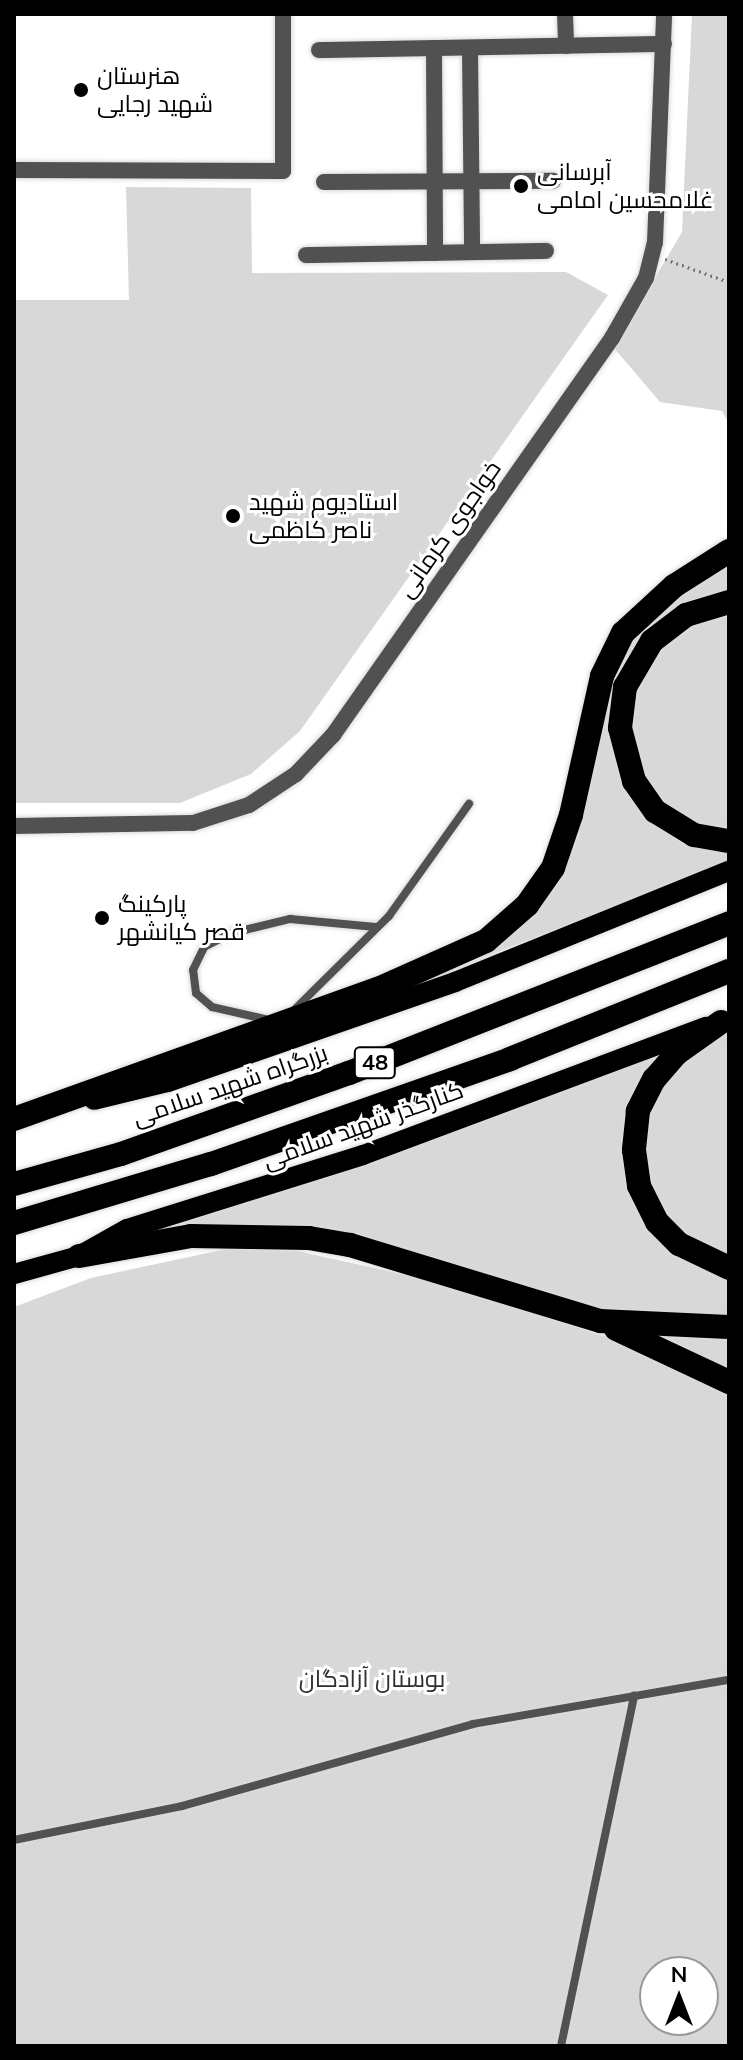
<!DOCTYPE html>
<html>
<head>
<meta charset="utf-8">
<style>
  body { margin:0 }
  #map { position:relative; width:743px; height:2060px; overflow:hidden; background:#fff; font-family:Mulish,Cairo,sans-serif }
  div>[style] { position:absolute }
  .green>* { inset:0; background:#d8d8d8 }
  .path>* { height:3px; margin-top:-1.5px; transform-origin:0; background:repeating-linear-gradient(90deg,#737373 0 2px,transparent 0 6px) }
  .roads { filter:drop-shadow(0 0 2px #dbdbdb) drop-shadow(0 0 2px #dbdbdb) }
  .lane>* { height:8px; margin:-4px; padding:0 4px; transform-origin:4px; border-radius:4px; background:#515151 }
  .street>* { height:16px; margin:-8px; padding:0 8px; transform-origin:8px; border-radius:8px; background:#515151 }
  .primary>* { height:20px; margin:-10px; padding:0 10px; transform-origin:10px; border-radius:10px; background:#000 }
  .highway>* { height:24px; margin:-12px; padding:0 12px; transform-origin:12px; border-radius:12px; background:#000 }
  .dots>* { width:22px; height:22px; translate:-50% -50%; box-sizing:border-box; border:4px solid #fff; border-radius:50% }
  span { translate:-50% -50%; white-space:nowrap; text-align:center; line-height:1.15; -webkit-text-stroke:6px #fff; paint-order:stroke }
  .shield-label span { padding:2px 6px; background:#fff; border:2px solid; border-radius:6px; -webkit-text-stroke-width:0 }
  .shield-label { font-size:22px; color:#000; font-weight:700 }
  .poi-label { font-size:24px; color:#000 }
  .left { translate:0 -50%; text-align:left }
  .street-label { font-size:24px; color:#000 }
  .park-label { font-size:24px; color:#2f2f2f }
  .frame { position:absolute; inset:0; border:16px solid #000; pointer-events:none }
  .north { position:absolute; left:639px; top:1956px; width:80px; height:80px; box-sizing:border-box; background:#fff; border:2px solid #999; border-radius:50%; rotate:0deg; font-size:22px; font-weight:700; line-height:32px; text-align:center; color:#000 }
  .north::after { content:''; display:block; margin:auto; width:28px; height:36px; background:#000; clip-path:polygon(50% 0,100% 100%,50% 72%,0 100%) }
</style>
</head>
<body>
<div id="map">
  <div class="green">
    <div style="clip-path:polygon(692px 14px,729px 14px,729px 424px,722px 411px,660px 402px,614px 348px,682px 232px)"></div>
    <div style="clip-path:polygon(126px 187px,251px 188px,252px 273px,566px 272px,608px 295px,300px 731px,251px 774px,180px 803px,14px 803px,14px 300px,129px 300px)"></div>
    <div style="clip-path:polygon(729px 564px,729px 596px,702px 602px,620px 686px,637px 799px,729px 847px,729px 863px,479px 959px,537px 908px,610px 679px,631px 640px,673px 599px)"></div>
    <div style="clip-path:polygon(729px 607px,729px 835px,713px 835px,648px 795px,626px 710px,659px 641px)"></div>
    <div style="clip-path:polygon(729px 1030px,729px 1264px,693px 1248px,649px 1195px,643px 1115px,678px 1061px)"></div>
    <div style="clip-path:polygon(701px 1033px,658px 1064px,631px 1180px,729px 1276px,729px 1318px,600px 1309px,310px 1229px,222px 1225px,142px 1234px)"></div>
    <div style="clip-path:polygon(evenodd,226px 1249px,297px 1251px,429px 1280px,669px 1357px,729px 1386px,729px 2046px,14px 2046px,14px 1307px,91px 1278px,226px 1249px,655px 1972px,703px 1972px,703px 2020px,655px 2020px,655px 1972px)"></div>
    <div style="clip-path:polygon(654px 1334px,729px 1335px,729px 1377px)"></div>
  </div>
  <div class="path">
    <div style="left:729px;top:43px;width:23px;rotate:90deg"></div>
    <div style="left:665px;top:259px;width:68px;rotate:19.8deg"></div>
  </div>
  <div class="roads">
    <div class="lane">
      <div style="left:294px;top:1010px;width:134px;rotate:-44.7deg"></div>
      <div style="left:389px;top:916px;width:138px;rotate:-54.5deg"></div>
      <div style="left:269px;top:1020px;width:58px;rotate:-167.2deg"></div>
      <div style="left:212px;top:1007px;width:21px;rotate:-139deg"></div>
      <div style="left:196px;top:993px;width:23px;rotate:-97deg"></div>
      <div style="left:193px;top:970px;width:25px;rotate:-64deg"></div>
      <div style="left:204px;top:947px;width:31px;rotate:-27deg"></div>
      <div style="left:232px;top:933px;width:60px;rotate:-13.6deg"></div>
      <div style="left:290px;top:919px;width:86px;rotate:5.3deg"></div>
      <div style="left:14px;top:1840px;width:171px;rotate:-11.4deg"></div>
      <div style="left:182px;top:1806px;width:302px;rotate:-15.7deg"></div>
      <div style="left:473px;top:1724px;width:260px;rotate:-9.8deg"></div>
      <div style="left:561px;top:2046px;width:358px;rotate:-78.2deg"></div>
    </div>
    <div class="street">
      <div style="left:565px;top:14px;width:32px;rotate:88deg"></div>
      <div style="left:434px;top:48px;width:205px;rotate:89.7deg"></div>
      <div style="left:470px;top:48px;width:204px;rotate:89.4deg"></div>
      <div style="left:319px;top:50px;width:345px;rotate:-1deg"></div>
      <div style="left:14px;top:170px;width:269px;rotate:0.2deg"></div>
      <div style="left:283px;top:171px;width:157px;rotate:-90deg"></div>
      <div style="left:324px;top:182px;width:229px;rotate:-0.3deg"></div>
      <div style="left:306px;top:255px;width:240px;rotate:-1deg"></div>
      <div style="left:14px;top:826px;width:179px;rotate:-1deg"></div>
      <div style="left:193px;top:823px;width:59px;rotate:-17.8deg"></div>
      <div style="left:249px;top:805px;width:56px;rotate:-33.4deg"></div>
      <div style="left:296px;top:774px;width:54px;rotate:-46.5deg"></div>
      <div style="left:333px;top:735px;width:485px;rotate:-54.9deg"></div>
      <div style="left:612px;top:338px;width:69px;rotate:-60.5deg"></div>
      <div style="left:646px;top:278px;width:37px;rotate:-76deg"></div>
      <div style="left:655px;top:242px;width:228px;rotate:-87.7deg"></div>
    </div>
    <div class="primary">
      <div style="left:94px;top:1100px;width:76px;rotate:-13.7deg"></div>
      <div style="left:168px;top:1082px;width:304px;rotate:-19.2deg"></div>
      <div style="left:455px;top:982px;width:296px;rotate:-22.1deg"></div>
      <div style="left:14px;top:1274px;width:67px;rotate:-15.5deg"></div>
      <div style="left:79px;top:1256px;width:55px;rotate:-29.4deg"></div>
      <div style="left:127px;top:1229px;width:247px;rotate:-17.4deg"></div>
      <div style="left:363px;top:1155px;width:366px;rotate:-20.5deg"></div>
    </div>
    <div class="highway">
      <div style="left:729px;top:602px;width:45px;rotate:163.2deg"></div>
      <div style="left:686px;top:615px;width:43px;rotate:142.6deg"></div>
      <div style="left:652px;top:641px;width:53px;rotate:120.4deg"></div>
      <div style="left:625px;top:687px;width:41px;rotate:97deg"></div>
      <div style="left:620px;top:728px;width:55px;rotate:75.2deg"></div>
      <div style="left:634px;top:781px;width:37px;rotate:55deg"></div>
      <div style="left:655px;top:811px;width:46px;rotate:31.6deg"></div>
      <div style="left:694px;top:835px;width:36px;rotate:10deg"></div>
      <div style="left:721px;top:1022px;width:54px;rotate:144.8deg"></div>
      <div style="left:677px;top:1053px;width:35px;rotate:131deg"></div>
      <div style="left:654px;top:1079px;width:36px;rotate:117deg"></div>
      <div style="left:638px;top:1111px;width:39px;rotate:96deg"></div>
      <div style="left:634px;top:1150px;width:36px;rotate:82deg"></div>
      <div style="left:639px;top:1186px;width:40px;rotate:63.4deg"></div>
      <div style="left:657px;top:1222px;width:31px;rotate:45deg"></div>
      <div style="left:679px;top:1244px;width:55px;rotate:25.6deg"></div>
      <div style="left:14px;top:1119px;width:387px;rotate:-19.7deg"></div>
      <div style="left:378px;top:989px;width:118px;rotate:-24deg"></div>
      <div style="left:486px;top:941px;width:55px;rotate:-41.3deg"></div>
      <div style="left:527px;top:905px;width:45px;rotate:-54.9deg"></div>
      <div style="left:553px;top:868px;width:56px;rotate:-71.2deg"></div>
      <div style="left:571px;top:815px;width:142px;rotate:-77.4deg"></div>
      <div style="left:602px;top:676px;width:48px;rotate:-64deg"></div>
      <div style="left:623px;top:633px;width:69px;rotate:-42.7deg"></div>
      <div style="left:674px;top:586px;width:65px;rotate:-32.5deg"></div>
      <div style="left:14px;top:1184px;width:111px;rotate:-15.7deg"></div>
      <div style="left:121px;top:1154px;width:242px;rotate:-19.6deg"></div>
      <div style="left:349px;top:1073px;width:409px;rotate:-21.5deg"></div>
      <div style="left:14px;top:1223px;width:206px;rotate:-16.7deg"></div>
      <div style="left:211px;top:1164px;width:317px;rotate:-19.3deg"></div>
      <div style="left:510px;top:1059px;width:236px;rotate:-21.9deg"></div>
      <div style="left:79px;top:1256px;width:114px;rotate:-10.1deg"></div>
      <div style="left:191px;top:1236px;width:118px;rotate:1deg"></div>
      <div style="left:309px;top:1238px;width:42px;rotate:9.7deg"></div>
      <div style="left:350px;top:1245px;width:261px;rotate:16.9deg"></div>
      <div style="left:600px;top:1321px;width:129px;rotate:2.7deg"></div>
      <div style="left:616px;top:1329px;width:125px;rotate:25.1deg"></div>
    </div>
  </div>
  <div class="dots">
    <div style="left:81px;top:90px;background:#000"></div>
    <div style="left:521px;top:186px;background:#000"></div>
    <div style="left:233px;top:516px;background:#000"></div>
    <div style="left:102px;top:918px;background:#000"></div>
  </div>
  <div class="shield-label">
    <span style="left:375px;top:1063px">48</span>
  </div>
  <div class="poi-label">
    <span class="left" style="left:97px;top:90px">هنرستان<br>شهید رجایی</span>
    <span class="left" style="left:537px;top:186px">آبرسانی<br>غلامحسین امامی</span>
    <span class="left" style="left:249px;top:516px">استادیوم شهید<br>ناصر کاظمی</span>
    <span class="left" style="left:118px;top:918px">پارکینگ<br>قصر کیانشهر</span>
  </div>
  <div class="street-label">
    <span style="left:449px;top:529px;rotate:-55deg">خواجوی کرمانی</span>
    <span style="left:230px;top:1085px;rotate:-19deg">بزرگراه شهید سلامی</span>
    <span style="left:363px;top:1125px;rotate:-20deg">کنارگذر شهید سلامی</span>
  </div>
  <div class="park-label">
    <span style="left:372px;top:1679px">بوستان آزادگان</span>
  </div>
  <div class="frame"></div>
  <div class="north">N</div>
</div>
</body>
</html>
